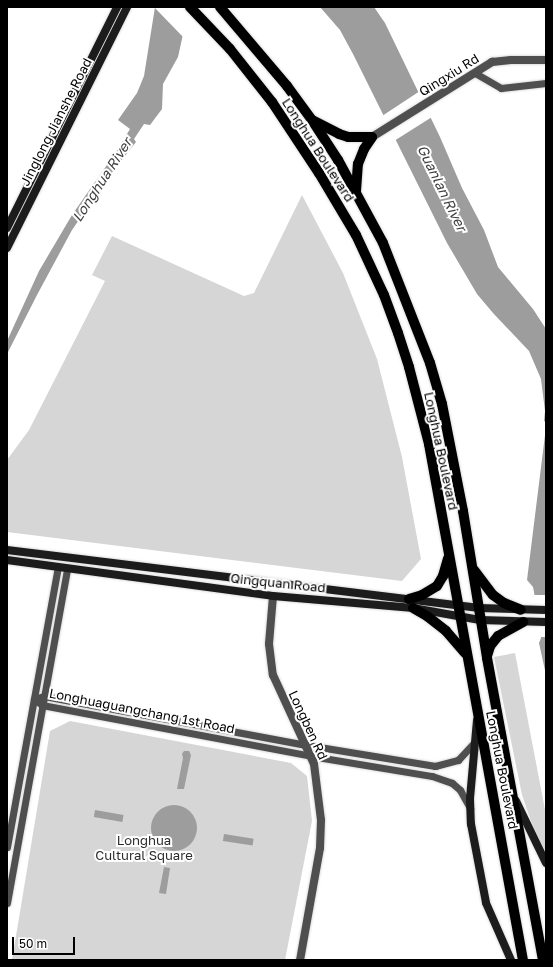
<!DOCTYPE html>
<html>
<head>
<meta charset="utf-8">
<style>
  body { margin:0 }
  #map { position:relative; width:553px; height:967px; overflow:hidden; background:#fff; font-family:"Golos Text",sans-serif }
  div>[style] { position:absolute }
  .green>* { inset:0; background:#d6d6d6 }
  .water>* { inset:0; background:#9d9d9d; transform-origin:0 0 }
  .round { border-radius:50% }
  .pier>* { inset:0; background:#fff }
  .roads { filter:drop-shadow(0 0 1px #dbdbdb) drop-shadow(0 0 1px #dbdbdb) }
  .minor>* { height:7px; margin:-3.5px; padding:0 3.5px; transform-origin:3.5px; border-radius:3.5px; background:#4f4f4f }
  .tertiary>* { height:8px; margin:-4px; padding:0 4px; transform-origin:4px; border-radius:4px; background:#4f4f4f }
  .secondary>* { height:8px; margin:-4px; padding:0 4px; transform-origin:4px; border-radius:4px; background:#1c1c1c }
  .primary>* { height:10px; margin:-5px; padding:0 5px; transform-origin:5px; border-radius:5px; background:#000 }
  span { translate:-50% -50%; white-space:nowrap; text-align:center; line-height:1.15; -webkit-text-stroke:4px #fff; paint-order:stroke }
  .street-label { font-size:13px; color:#000 }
  .park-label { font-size:13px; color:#2d2d2d }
  .water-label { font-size:14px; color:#3e3e3e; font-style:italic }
  .frame { position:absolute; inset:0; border:8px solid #000; pointer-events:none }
  .scale { position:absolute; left:12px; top:937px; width:63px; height:18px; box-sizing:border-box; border:2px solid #000; border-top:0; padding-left:5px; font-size:12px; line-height:14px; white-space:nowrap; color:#000; -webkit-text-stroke:3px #fff; paint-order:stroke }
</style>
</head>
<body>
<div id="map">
  <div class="green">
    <div style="clip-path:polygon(302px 195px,343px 273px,377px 359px,402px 457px,421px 559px,402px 581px,7px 532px,7px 460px,29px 430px,105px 281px,92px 275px,112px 236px,244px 296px,254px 293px)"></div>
    <div style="clip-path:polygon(515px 653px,546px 815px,546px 855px,533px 827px,522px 795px,494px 657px)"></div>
    <div style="clip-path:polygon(70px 721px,291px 763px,307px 776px,312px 821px,285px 960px,12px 960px,50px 731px)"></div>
  </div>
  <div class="water">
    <div style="clip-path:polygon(155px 7px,189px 7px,178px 57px,163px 84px,162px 109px,150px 125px,144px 124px,134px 139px,136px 142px,110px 175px,72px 230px,37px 295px,7px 354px,7px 341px,39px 271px,72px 215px,116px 152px,130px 129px,118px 120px,137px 93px,144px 76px)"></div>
    <div style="clip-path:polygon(320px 7px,374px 7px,385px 23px,440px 137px,462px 188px,484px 230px,498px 267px,533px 309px,546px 329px,546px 422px,544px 421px,545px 411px,541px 379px,529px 351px,493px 313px,477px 294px,447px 243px,353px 54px,340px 30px)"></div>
    <div style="clip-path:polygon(546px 427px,546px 675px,539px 643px,541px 638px,534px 592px,533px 587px,527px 580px)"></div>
    <div style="clip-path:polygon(184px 751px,189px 751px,191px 755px,184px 789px,177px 789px,183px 758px,182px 754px)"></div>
    <div class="round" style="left:151px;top:805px;width:46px;height:46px"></div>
    <div style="left:95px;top:810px;width:29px;height:7px;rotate:10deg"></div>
    <div style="left:224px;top:834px;width:30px;height:7px;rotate:9deg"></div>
    <div style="clip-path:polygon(164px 867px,170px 868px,166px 894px,159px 893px)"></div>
  </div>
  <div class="pier">
    <div style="clip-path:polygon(154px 7px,191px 7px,184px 38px)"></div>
    <div style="clip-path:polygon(420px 91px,432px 117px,394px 141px,382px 116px)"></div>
    <div style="clip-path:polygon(533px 595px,546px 595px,546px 637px,539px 637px)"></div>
  </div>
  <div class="roads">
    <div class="minor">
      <div style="left:475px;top:73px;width:30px;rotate:30deg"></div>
      <div style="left:501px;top:88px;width:45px;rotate:-6.3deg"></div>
      <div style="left:34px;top:699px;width:10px;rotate:37deg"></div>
      <div style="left:42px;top:705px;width:274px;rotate:10.7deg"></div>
      <div style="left:311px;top:756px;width:123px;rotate:9.4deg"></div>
      <div style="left:432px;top:776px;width:21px;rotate:19deg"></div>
      <div style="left:452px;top:783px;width:11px;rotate:41deg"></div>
      <div style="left:460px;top:790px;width:21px;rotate:61deg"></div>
      <div style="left:34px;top:699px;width:10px;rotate:-17deg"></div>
      <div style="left:44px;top:696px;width:268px;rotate:10.6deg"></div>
      <div style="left:307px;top:745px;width:130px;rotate:9.3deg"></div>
      <div style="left:435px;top:766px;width:24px;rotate:-15deg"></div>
      <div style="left:458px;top:760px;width:25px;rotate:-47deg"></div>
      <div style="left:7px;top:847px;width:285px;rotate:-79.7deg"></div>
      <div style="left:7px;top:903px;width:340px;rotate:-79.8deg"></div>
    </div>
    <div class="tertiary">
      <div style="left:372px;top:137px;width:142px;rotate:-32deg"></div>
      <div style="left:492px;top:62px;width:19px;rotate:-6deg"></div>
      <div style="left:511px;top:60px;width:35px"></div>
      <div style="left:273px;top:596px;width:48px;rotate:94.8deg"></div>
      <div style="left:269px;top:644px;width:31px;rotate:83deg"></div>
      <div style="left:273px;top:675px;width:98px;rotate:65.3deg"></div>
      <div style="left:314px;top:764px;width:56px;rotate:82.9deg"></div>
      <div style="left:321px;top:820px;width:28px;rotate:92deg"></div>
      <div style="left:320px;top:848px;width:114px;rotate:100.1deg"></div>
    </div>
    <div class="secondary">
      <div style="left:7px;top:228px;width:247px;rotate:-63.5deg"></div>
      <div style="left:7px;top:248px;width:269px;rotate:-63.5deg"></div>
      <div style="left:7px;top:550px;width:476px;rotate:7deg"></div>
      <div style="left:479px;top:608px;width:67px;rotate:1.7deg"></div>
      <div style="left:7px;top:560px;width:268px;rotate:7.7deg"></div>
      <div style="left:273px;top:596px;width:141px;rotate:4.9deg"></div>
      <div style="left:413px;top:608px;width:68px;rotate:10.2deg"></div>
      <div style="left:480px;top:620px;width:66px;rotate:1.7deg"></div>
      <div style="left:477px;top:720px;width:79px;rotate:95.1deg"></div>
      <div style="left:470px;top:799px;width:25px;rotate:88deg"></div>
      <div style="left:471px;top:824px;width:80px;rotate:79.2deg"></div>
      <div style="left:486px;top:903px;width:62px;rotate:66.3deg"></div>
      <div style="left:516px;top:801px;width:69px;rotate:64.2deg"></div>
    </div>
    <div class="primary">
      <div style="left:190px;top:7px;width:58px;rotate:46.4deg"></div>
      <div style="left:230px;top:49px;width:68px;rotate:51.6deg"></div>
      <div style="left:272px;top:102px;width:85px;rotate:56.5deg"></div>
      <div style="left:319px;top:173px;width:72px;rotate:59.2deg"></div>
      <div style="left:356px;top:235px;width:66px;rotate:65deg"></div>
      <div style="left:384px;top:295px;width:40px;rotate:69.8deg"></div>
      <div style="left:398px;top:333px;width:36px;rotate:72deg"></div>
      <div style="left:409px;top:367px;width:80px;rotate:75.4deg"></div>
      <div style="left:429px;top:444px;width:524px;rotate:79.68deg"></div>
      <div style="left:220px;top:7px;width:104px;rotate:49.7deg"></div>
      <div style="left:287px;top:86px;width:42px;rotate:53.7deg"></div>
      <div style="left:312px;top:120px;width:48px;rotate:57deg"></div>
      <div style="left:338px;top:160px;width:94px;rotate:61.5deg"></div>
      <div style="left:383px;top:243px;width:129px;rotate:68.6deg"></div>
      <div style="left:430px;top:363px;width:43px;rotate:73.7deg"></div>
      <div style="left:442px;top:404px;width:109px;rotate:78.9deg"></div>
      <div style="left:463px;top:511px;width:149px;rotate:80.7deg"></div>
      <div style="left:487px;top:658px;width:307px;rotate:79.5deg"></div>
      <div style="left:314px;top:121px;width:28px;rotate:27deg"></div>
      <div style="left:339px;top:134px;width:9px;rotate:18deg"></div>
      <div style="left:348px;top:137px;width:24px"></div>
      <div style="left:356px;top:191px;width:27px;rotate:-86deg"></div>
      <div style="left:358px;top:164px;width:16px;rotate:-68deg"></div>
      <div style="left:364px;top:149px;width:14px;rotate:-56deg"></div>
      <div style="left:474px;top:570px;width:31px;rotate:53deg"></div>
      <div style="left:493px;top:595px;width:14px;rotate:36deg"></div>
      <div style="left:504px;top:603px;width:18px;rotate:22deg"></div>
      <div style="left:409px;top:599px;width:14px;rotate:-17deg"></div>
      <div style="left:422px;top:595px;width:17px;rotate:-31deg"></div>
      <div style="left:437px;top:586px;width:12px;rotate:-59deg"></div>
      <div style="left:443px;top:576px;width:18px;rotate:-74deg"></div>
      <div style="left:413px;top:608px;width:16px;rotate:30deg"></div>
      <div style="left:427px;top:616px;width:24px;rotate:38deg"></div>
      <div style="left:446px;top:631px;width:29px;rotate:49deg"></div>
      <div style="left:487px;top:656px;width:10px;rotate:-73deg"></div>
      <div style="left:490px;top:646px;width:13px;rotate:-51deg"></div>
      <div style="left:498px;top:636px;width:29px;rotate:-29deg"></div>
    </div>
  </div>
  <div class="street-label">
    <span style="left:449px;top:75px;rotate:-32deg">Qingxiu Rd</span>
    <span style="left:56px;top:122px;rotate:-63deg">Jinglong Jianshe Road</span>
    <span style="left:318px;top:150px;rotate:57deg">Longhua Boulevard</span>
    <span style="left:441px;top:451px;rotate:78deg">Longhua Boulevard</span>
    <span style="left:278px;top:583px;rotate:6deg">Qingquan Road</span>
    <span style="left:142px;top:711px;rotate:11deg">Longhuaguangchang 1st Road</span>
    <span style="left:308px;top:725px;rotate:65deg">Longben Rd</span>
    <span style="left:502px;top:770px;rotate:79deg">Longhua Boulevard</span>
  </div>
  <div class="park-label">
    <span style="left:144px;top:848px">Longhua<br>Cultural Square</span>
  </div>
  <div class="water-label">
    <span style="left:102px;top:180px;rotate:-57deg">Longhua River</span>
    <span style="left:442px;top:188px;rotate:64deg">Guanlan River</span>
  </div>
  <div class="frame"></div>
  <div class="scale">50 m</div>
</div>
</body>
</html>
